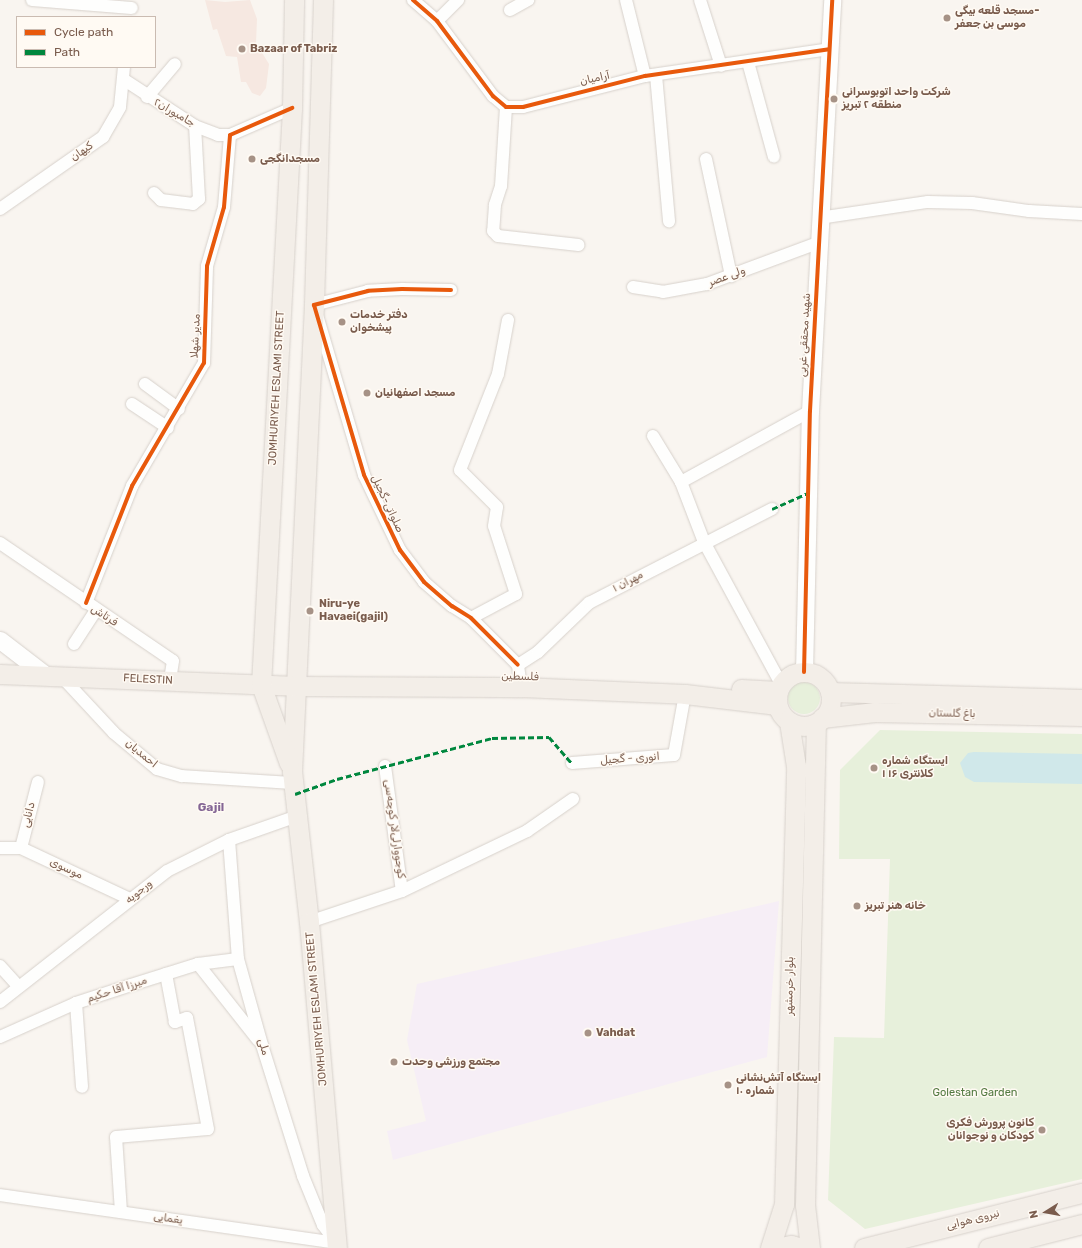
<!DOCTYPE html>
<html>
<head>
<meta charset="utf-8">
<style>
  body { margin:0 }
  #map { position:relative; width:1082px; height:1248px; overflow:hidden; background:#f9f5f0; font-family:Rubik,"Noto Naskh Arabic",sans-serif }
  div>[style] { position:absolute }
  .commercial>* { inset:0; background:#f6e8e1 }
  .education>* { inset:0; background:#f6eef6 }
  .green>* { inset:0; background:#e7f0db }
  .round { border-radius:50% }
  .water>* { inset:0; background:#d0e8ea }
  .roads { filter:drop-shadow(0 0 1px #d7d1cb) drop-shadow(0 0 1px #d7d1cb) }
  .street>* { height:12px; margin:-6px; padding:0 6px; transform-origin:6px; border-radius:6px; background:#fefefd }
  .secondary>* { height:17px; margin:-8.5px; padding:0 8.5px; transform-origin:8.5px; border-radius:8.5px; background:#fefefd }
  .primary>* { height:19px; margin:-9.5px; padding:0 9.5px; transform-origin:9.5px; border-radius:9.5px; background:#f3eee8 }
  .primary>.ring { margin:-9.5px; padding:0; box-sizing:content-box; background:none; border:19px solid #f3eee8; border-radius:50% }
  .quiet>* { height:3px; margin-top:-1.5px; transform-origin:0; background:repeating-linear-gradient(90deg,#00873e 0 6px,transparent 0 9px) }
  .cycleway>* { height:4px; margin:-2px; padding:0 2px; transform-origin:2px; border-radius:2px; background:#e8590c }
  .dots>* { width:11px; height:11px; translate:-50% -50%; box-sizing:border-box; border:2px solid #fffaf3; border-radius:50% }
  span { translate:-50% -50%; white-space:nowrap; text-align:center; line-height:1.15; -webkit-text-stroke:3px #fffaf3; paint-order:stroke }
  .poi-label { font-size:11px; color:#7a5c4d; font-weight:700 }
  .left { translate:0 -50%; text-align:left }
  .right { translate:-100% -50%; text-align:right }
  .street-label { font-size:11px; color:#7a5c4d }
  .park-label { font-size:11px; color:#537a41 }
  .neighbourhood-label { font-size:12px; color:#846695; font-weight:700 }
  .legend { position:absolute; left:16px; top:16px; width:140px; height:52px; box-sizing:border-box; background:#fffaf3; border:1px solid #cabbb1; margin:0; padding:5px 7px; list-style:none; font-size:12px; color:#7a5c4d }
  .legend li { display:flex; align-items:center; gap:8px; height:20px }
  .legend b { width:20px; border:1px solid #cabbb1 }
  .north { position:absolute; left:1026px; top:1192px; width:40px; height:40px; -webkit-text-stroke:3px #fffaf3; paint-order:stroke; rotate:259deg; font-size:11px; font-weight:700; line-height:16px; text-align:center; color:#7a5c4d }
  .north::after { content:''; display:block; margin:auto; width:14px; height:18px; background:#7a5c4d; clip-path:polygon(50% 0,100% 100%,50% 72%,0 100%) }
</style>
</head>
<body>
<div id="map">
  <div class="commercial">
    <div style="clip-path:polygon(205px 0,225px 2px,250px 0,257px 19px,256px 43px,269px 64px,266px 88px,260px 96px,252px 93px,246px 82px,241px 82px,237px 57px,226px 56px,217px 29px,213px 30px)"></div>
  </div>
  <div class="education">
    <div style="clip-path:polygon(779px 901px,767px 1057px,393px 1160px,387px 1131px,426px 1121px,407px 1040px,417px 984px)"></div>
  </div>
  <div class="green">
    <div class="round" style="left:788px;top:682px;width:32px;height:32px"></div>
    <div style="clip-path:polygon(880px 730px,1082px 734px,1082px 1179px,865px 1229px,828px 1200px,834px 1037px,884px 1038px,890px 859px,839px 859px,840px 770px)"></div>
  </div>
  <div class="water">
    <div style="clip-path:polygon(974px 752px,1082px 754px,1082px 784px,974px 782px,965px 777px,960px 763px,968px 753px)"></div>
  </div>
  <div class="roads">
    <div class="street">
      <div style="left:32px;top:0;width:100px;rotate:4.6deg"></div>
      <div style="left:413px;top:0;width:32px;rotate:41deg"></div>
      <div style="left:437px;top:21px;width:94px;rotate:53.3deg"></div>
      <div style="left:493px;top:96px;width:17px;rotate:40deg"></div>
      <div style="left:506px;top:107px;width:17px"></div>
      <div style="left:523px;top:107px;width:126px;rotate:-14.3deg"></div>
      <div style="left:645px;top:76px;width:186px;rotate:-8.3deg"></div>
      <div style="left:626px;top:0;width:78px;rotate:76deg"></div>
      <div style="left:700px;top:0;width:69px;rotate:72.3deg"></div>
      <div style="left:510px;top:10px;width:21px;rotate:-29deg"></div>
      <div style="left:437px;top:21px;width:30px;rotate:-45deg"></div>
      <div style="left:748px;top:62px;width:98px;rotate:74.7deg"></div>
      <div style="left:656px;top:75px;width:147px;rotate:84.9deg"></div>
      <div style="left:123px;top:79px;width:86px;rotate:33.1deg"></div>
      <div style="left:195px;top:126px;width:25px;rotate:21deg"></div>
      <div style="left:218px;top:135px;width:12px"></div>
      <div style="left:147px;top:97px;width:43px;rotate:-49.7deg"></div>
      <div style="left:506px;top:107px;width:79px;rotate:93.6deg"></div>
      <div style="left:501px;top:186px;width:20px;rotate:108deg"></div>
      <div style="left:495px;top:205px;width:26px;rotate:94deg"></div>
      <div style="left:493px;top:231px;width:7px;rotate:45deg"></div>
      <div style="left:498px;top:236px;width:81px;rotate:6.4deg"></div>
      <div style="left:706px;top:159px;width:120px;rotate:77.9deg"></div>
      <div style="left:154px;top:193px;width:10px;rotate:45deg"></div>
      <div style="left:161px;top:200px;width:32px;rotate:7deg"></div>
      <div style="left:193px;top:204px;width:8px;rotate:-40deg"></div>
      <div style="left:199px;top:199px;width:73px;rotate:-93.1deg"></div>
      <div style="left:0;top:209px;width:126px;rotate:-35deg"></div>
      <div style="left:103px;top:137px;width:34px;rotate:-60deg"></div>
      <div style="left:120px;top:107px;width:40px;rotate:-84.3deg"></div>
      <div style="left:819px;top:218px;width:110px;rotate:-8.4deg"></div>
      <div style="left:928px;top:202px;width:44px;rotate:1.3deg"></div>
      <div style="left:972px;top:203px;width:58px;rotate:8deg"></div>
      <div style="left:1029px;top:211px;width:53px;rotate:3.2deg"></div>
      <div style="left:633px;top:287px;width:30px;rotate:9deg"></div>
      <div style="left:663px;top:292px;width:45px;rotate:-10.3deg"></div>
      <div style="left:707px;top:284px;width:118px;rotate:-20.3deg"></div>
      <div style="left:451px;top:290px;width:49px;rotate:-178.8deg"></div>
      <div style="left:402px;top:289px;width:34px;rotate:177deg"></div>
      <div style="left:368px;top:291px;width:56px;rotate:165.5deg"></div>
      <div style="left:314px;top:305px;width:177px;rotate:73.6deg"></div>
      <div style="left:364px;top:475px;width:83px;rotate:64.4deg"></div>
      <div style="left:400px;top:550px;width:40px;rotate:53deg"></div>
      <div style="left:424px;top:582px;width:37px;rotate:41deg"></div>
      <div style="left:452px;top:606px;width:22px;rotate:32deg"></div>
      <div style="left:471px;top:618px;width:66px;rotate:45deg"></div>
      <div style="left:145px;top:384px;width:42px;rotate:36.3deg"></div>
      <div style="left:132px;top:404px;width:43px;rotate:33.7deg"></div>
      <div style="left:653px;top:436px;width:54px;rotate:58.7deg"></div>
      <div style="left:681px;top:482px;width:64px;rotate:69deg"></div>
      <div style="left:704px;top:542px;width:162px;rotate:61.5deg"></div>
      <div style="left:681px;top:482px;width:147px;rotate:-28.8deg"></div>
      <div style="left:0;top:543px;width:209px;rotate:34.3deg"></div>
      <div style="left:173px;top:661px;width:20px;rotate:99deg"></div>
      <div style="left:86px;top:603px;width:126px;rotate:-68.5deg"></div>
      <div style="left:132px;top:486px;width:143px;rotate:-59.7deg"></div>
      <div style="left:204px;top:363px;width:97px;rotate:-88.2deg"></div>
      <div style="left:207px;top:266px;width:61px;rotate:-73.9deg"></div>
      <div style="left:224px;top:207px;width:72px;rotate:-85.2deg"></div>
      <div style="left:230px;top:135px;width:68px;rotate:-23.5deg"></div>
      <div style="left:471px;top:618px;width:51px;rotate:-28.1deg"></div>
      <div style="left:516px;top:594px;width:71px;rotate:-107.9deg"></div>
      <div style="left:494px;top:526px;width:19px;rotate:-81deg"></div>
      <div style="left:497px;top:507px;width:52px;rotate:-135deg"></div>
      <div style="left:460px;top:470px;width:103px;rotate:-68.4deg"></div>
      <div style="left:498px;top:374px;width:55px;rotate:-79.5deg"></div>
      <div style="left:74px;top:644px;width:40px;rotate:-57.1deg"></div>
      <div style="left:62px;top:677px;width:76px;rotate:47.1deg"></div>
      <div style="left:114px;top:733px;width:56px;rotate:39.9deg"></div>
      <div style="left:157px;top:769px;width:26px;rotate:16deg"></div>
      <div style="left:182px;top:776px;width:112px;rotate:3.6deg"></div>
      <div style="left:521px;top:687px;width:22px;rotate:-98deg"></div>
      <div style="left:518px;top:665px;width:24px;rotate:-33deg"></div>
      <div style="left:538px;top:652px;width:71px;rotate:-43.9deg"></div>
      <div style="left:589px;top:603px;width:206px;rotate:-27.2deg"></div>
      <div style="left:572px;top:763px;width:102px;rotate:-4.5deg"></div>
      <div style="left:674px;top:755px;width:62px;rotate:-79.8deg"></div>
      <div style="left:385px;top:766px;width:126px;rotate:82.3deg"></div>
      <div style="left:229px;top:840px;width:119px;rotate:85.7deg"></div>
      <div style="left:238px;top:959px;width:89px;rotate:74.4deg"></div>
      <div style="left:262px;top:1045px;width:137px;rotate:72.6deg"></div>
      <div style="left:303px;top:1176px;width:53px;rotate:67.8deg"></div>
      <div style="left:323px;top:1225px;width:21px;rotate:53deg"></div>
      <div style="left:0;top:848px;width:21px"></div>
      <div style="left:21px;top:848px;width:120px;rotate:25.1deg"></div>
      <div style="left:21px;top:848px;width:68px;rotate:-75.6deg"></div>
      <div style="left:309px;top:922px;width:98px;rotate:-18.4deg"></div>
      <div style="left:402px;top:891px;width:139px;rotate:-25.6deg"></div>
      <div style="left:527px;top:831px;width:56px;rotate:-34.8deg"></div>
      <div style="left:198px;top:964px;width:97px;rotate:51.7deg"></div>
      <div style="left:0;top:966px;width:27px;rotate:48deg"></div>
      <div style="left:0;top:1002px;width:212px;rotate:-38.1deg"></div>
      <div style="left:167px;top:871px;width:69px;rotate:-26.6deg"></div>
      <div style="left:229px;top:840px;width:72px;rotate:-19.4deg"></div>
      <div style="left:76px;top:1003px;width:84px;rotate:85.9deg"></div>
      <div style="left:0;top:1037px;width:83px;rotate:-24.1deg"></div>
      <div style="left:76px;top:1003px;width:58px;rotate:-18.1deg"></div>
      <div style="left:131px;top:985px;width:70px;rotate:-17.4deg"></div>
      <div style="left:198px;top:964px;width:40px;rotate:-7.1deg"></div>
      <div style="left:0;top:1195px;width:339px;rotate:8.1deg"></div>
      <div style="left:121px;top:1212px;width:75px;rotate:-93.8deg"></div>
      <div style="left:116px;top:1137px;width:92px;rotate:-5deg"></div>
      <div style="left:208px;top:1129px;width:113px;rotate:-100.7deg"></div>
      <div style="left:187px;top:1018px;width:13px;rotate:162deg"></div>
      <div style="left:175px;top:1022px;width:49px;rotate:-100.6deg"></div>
    </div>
    <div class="secondary">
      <div style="left:0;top:640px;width:59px;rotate:37.5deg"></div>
      <div style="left:804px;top:672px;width:261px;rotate:-88.7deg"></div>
      <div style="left:810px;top:411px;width:412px;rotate:-86.9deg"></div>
    </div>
    <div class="primary">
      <div style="left:323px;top:0;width:305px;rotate:91.7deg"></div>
      <div style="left:314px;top:305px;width:467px;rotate:92.7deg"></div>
      <div style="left:292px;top:771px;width:152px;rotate:83.6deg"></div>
      <div style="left:309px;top:922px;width:327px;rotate:85.1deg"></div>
      <div class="ring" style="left:777px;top:672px;width:35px;height:35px"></div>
      <div style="left:0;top:674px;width:296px;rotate:2.3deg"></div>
      <div style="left:296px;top:686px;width:225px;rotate:0.3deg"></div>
      <div style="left:521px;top:687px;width:164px;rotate:2.4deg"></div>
      <div style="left:685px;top:694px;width:93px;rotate:6.8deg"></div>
      <div style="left:741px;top:689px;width:37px;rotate:3deg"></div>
      <div style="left:830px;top:692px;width:252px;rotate:1.6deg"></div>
      <div style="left:822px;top:718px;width:53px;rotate:-6.5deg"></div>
      <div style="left:875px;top:712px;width:207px;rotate:1.1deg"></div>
      <div style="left:289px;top:763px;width:83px;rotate:-109.7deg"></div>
      <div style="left:261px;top:685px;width:578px;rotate:-86.92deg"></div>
      <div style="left:292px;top:108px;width:108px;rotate:-88.9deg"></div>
      <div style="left:770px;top:1248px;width:46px;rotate:-72.3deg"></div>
      <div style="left:784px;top:1204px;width:438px;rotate:-88.4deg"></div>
      <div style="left:796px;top:766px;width:45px;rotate:-99deg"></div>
      <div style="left:774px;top:1248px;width:17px;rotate:-10deg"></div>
      <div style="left:791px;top:1245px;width:11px;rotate:15deg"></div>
      <div style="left:810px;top:1248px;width:43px;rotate:-96.6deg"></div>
      <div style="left:805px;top:1205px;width:482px;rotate:-88.7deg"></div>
      <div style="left:864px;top:1248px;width:225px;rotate:-14.2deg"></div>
      <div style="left:988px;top:1248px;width:97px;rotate:-14.3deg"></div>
    </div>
  </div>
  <div class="quiet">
    <div style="left:772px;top:509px;width:39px;rotate:-24deg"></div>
    <div style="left:295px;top:794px;width:45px;rotate:-19.7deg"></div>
    <div style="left:337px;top:779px;width:160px;rotate:-14.8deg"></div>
    <div style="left:492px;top:738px;width:57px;rotate:-1deg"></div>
    <div style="left:549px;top:737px;width:35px;rotate:49deg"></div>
  </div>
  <div class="cycleway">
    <div style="left:413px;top:0;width:32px;rotate:41deg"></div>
    <div style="left:437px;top:21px;width:94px;rotate:53.3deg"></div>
    <div style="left:493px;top:96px;width:17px;rotate:40deg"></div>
    <div style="left:506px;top:107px;width:17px"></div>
    <div style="left:523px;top:107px;width:126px;rotate:-14.3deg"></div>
    <div style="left:645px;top:76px;width:186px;rotate:-8.3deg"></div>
    <div style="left:451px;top:290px;width:49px;rotate:-178.8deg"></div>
    <div style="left:402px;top:289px;width:34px;rotate:177deg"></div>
    <div style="left:368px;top:291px;width:56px;rotate:165.5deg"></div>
    <div style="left:314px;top:305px;width:177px;rotate:73.6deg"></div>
    <div style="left:364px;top:475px;width:83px;rotate:64.4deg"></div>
    <div style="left:400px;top:550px;width:40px;rotate:53deg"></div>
    <div style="left:424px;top:582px;width:37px;rotate:41deg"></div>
    <div style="left:452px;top:606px;width:22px;rotate:32deg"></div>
    <div style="left:471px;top:618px;width:66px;rotate:45deg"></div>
    <div style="left:86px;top:603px;width:126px;rotate:-68.5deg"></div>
    <div style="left:132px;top:486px;width:143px;rotate:-59.7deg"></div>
    <div style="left:204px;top:363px;width:97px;rotate:-88.2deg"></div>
    <div style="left:207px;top:266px;width:61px;rotate:-73.9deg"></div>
    <div style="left:224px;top:207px;width:72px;rotate:-85.2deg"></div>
    <div style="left:230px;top:135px;width:68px;rotate:-23.5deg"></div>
    <div style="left:804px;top:672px;width:261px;rotate:-88.7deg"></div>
    <div style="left:810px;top:411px;width:412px;rotate:-86.9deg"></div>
  </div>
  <div class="dots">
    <div style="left:947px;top:18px;background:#a69286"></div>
    <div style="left:242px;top:49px;background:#a69286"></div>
    <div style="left:834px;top:99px;background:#a69286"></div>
    <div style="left:252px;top:159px;background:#a69286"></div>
    <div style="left:342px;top:322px;background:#a69286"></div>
    <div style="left:367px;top:393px;background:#a69286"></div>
    <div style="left:310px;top:611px;background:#a69286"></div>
    <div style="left:874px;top:768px;background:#a69286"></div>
    <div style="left:857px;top:906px;background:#a69286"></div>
    <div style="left:588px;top:1033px;background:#a69286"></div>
    <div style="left:394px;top:1062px;background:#a69286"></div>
    <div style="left:728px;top:1085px;background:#a69286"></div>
    <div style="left:1042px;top:1130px;background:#a69286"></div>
  </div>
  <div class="poi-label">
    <span class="left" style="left:955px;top:18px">مسجد قلعه بیگی-<br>موسی بن جعفر</span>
    <span class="left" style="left:250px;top:49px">Bazaar of Tabriz</span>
    <span class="left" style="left:842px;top:99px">شرکت واحد اتوبوسرانی<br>منطقه ۲ تبریز</span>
    <span class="left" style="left:260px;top:159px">مسجدانگجی</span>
    <span class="left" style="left:350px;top:322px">دفتر خدمات<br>پیشخوان</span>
    <span class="left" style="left:375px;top:393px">مسجد اصفهانیان</span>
    <span class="left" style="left:319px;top:611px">Niru-ye<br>Havaei(gajil)</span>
    <span class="left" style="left:882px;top:768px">ایستگاه شماره<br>۱ کلانتری ۱۶</span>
    <span class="left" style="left:865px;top:906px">خانه هنر تبریز</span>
    <span class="left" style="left:596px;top:1033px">Vahdat</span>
    <span class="left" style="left:402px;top:1062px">مجتمع ورزشی وحدت</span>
    <span class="left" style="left:736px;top:1085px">ایستگاه آتش‌نشانی<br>شماره ۱۰</span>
    <span class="right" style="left:1034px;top:1130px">کانون پرورش فکری<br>کودکان و نوجوانان</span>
  </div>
  <div class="street-label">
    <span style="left:595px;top:79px;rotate:-13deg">آرامیان</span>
    <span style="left:174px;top:113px;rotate:30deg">جامبوران۲</span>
    <span style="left:82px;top:152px;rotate:-35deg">کیهان</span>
    <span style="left:727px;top:277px;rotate:-20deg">ولی عصر</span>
    <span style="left:805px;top:335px;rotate:-87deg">شهید محققی غربی</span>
    <span style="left:196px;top:336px;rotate:-87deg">مدیر شهلا</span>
    <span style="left:277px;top:388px;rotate:-87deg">JOMHURIYEH ESLAMI STREET</span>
    <span style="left:387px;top:504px;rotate:65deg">صلواتی-گجیل</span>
    <span style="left:628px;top:582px;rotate:-28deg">مهران ۱</span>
    <span style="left:104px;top:616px;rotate:33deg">فرتاش</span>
    <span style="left:520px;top:677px;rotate:2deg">فلسطین</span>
    <span style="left:148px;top:680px;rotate:3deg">FELESTIN</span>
    <span style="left:952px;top:714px;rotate:1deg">باغ گلستان</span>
    <span style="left:141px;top:754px;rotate:39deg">احمدیان</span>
    <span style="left:630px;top:759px;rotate:-4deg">انوری - گجیل</span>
    <span style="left:29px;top:815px;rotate:-76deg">دانایی</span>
    <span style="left:394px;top:829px;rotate:82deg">کوجووارلی‌لار کوچه‌سی</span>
    <span style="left:66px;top:869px;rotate:25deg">موسوی</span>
    <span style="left:139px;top:892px;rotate:-39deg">ورجویه</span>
    <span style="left:790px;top:986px;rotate:-89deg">بلوار خرمشهر</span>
    <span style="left:117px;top:990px;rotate:-18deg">میرزا آقا حکیم</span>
    <span style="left:317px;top:1009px;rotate:-95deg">JOMHURIYEH ESLAMI STREET</span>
    <span style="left:263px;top:1047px;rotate:73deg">ملی</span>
    <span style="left:168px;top:1219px;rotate:8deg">یغمایی</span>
    <span style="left:973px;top:1220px;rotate:-14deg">نیروی هوایی</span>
  </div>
  <div class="park-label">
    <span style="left:975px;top:1093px">Golestan Garden</span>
  </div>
  <div class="neighbourhood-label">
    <span style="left:211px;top:808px">Gajil</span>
  </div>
  <ul class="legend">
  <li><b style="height:5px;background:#e8590c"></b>Cycle path</li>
  <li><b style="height:5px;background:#00873e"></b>Path</li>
  </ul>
  <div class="north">N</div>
</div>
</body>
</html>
